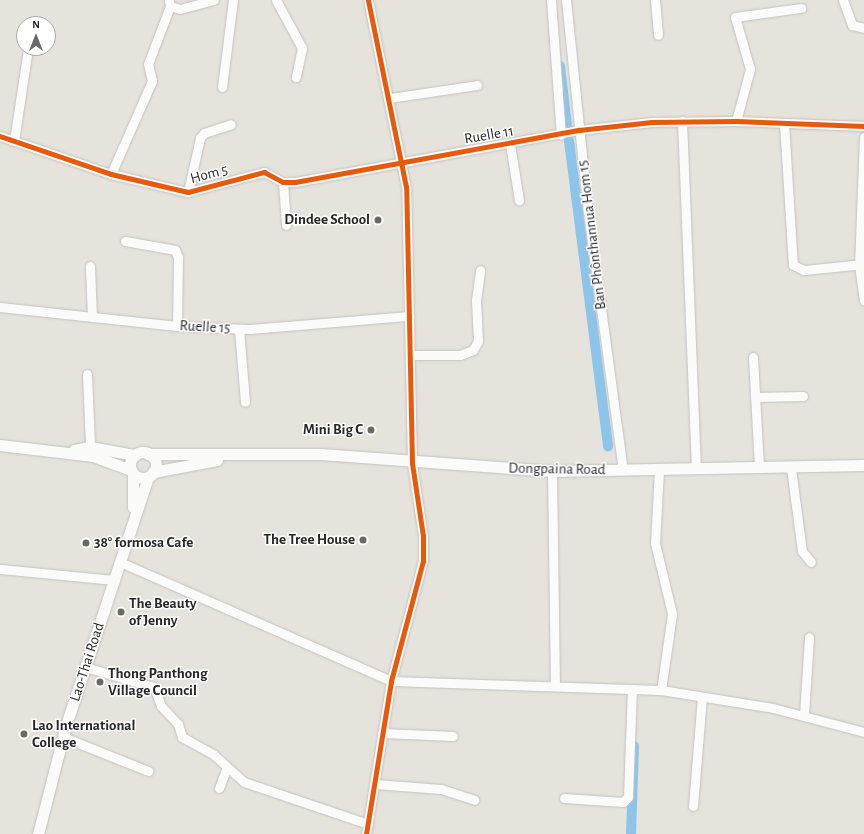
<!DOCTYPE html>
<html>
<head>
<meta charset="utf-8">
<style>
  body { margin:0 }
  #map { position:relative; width:864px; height:834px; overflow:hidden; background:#e6e3dc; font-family:"Alegreya Sans",sans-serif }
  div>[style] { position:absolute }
  .canal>* { height:10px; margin:-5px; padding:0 5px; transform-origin:5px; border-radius:5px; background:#8dc5ea }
  .roads { filter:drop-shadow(0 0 1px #c3c2c2) drop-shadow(0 0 1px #c3c2c2) }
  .minor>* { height:9px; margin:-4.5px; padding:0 4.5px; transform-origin:4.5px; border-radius:4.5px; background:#fbfbfa }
  .tertiary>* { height:11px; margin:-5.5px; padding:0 5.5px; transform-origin:5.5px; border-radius:5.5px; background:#fbfbfa }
  .tertiary>.ring { margin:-5.5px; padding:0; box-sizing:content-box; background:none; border:11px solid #fbfbfa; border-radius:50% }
  .cycleway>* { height:5px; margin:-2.5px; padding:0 2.5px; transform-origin:2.5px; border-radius:2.5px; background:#e8590c }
  .dots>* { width:11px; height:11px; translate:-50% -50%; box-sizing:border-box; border:2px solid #fff; border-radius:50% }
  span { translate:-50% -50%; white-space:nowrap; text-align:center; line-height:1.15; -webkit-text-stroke:3px #fff; paint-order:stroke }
  .street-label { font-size:15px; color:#272727 }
  .poi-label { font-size:15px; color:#272727; font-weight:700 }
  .right { translate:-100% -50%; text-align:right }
  .left { translate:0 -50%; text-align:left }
  .north { position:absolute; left:16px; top:16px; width:40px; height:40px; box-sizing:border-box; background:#fff; border:1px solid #a9a9a9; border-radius:50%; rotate:0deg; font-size:11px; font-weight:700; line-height:16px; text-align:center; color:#272727 }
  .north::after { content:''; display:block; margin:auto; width:14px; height:18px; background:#6a6966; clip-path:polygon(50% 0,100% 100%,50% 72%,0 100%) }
</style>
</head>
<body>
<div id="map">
  <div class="canal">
    <div style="left:560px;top:66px;width:60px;rotate:83.3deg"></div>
    <div style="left:569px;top:141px;width:308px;rotate:82.7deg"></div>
    <div style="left:631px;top:834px;width:88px;rotate:-88deg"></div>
  </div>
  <div class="roads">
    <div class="minor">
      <div style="left:276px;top:0;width:55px;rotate:61.6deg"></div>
      <div style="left:302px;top:48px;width:30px;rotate:102deg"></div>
      <div style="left:551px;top:0;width:135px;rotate:85.8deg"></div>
      <div style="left:566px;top:0;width:213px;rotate:84.1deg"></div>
      <div style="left:588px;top:212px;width:260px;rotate:82.3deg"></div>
      <div style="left:655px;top:0;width:35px;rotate:85deg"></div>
      <div style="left:843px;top:0;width:27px;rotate:70deg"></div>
      <div style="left:852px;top:25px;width:12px;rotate:14deg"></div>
      <div style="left:169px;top:1px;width:5px;rotate:79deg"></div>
      <div style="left:170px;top:6px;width:10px;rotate:17deg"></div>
      <div style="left:180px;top:9px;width:35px;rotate:-15deg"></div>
      <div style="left:222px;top:87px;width:88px;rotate:-82.8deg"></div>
      <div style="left:390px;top:98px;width:88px;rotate:-8.5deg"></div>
      <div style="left:682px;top:121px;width:348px;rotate:87.7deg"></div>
      <div style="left:736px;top:121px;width:54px;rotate:-74.9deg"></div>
      <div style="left:750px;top:69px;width:54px;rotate:-106.1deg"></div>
      <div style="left:735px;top:17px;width:67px;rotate:-7.8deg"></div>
      <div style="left:784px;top:123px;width:142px;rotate:86.4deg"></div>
      <div style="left:793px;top:265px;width:12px;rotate:24deg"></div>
      <div style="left:804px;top:270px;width:60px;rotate:-5.7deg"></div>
      <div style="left:0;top:136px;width:117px;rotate:18.9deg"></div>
      <div style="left:111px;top:174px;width:79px;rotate:13.2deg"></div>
      <div style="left:188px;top:192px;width:79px;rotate:-14.7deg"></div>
      <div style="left:264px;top:172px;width:21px;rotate:28deg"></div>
      <div style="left:283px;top:182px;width:12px"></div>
      <div style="left:295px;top:182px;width:289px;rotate:-10.4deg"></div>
      <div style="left:579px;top:130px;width:73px;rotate:-6.3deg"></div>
      <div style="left:652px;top:122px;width:84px;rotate:-0.7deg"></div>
      <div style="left:736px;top:121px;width:128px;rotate:2.2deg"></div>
      <div style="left:864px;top:137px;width:128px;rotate:92.2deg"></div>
      <div style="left:859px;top:265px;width:36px;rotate:82deg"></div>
      <div style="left:14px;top:141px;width:94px;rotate:-81.4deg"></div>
      <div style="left:510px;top:144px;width:57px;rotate:80.9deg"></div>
      <div style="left:111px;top:174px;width:102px;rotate:-66.2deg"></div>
      <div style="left:152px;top:81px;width:17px;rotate:-103deg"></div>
      <div style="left:148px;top:64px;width:62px;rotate:-69.2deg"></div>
      <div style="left:283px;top:182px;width:43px;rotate:86deg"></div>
      <div style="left:188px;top:192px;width:55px;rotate:-77.5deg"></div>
      <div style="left:200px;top:138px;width:6px;rotate:-51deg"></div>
      <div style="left:204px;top:133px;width:28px;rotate:-18deg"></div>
      <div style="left:125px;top:241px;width:51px;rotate:10.2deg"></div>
      <div style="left:175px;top:250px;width:8px;rotate:67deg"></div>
      <div style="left:178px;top:257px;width:69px;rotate:90.8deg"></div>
      <div style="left:90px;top:266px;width:51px;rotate:87.8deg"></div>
      <div style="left:0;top:307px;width:178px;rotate:6.1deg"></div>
      <div style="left:177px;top:326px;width:73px;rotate:2.4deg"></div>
      <div style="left:250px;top:329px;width:160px;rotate:-4.7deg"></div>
      <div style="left:239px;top:329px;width:73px;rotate:85.3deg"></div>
      <div style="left:410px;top:355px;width:50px"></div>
      <div style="left:460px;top:355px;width:14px;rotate:-21deg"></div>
      <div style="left:473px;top:350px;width:10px;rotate:-61deg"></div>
      <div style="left:478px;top:341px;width:41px;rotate:-92.8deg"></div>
      <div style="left:476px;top:300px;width:30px;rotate:-82deg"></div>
      <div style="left:753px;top:357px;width:111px;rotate:86.9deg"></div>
      <div style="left:87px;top:374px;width:73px;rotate:87.6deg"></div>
      <div style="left:755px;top:397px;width:48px;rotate:-1.2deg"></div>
      <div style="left:791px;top:468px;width:84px;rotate:82.5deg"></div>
      <div style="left:802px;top:551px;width:14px;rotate:51deg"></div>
      <div style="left:659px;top:470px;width:73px;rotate:93.1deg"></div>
      <div style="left:655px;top:543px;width:73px;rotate:76.5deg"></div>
      <div style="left:672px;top:614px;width:77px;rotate:98.2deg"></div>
      <div style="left:552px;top:471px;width:213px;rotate:89.2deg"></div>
      <div style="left:120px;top:562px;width:296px;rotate:23.7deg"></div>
      <div style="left:391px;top:681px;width:270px;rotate:1.9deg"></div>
      <div style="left:661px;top:690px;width:113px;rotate:9.1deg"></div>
      <div style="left:773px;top:708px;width:94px;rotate:14.8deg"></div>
      <div style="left:0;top:569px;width:115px;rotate:5.5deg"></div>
      <div style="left:85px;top:667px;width:72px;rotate:16.2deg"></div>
      <div style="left:154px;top:687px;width:20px;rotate:70deg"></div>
      <div style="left:161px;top:706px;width:25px;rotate:47deg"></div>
      <div style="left:178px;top:724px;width:14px;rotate:73deg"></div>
      <div style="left:182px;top:737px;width:37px;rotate:29deg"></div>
      <div style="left:214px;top:755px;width:40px;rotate:42deg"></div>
      <div style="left:244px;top:782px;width:131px;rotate:18.7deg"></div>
      <div style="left:804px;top:715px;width:78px;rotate:-86.3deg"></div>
      <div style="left:382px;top:733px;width:71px;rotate:2.4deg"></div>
      <div style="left:63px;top:737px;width:92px;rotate:21.8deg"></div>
      <div style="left:375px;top:784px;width:66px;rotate:4.3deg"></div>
      <div style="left:441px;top:789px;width:35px;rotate:18deg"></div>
      <div style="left:219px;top:788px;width:22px;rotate:-69deg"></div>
      <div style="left:564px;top:798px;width:59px;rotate:3.9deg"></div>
      <div style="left:623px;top:802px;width:7px;rotate:-45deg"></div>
      <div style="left:628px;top:797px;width:108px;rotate:-87.9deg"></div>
      <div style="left:693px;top:806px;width:109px;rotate:-85.3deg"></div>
      <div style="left:366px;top:834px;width:155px;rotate:-80.7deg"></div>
      <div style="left:391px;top:681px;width:124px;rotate:-75.1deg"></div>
      <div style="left:423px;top:561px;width:25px;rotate:-90deg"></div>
      <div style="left:423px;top:536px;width:74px;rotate:-98.6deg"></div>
      <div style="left:412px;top:463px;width:276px;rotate:-91.2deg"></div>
      <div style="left:406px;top:187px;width:191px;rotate:-101.5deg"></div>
    </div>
    <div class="tertiary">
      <div style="left:0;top:445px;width:94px;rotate:6.7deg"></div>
      <div style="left:93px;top:456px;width:40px;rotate:20.2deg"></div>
      <div style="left:74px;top:450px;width:16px;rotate:-11deg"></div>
      <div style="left:90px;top:447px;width:46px;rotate:10.1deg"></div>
      <div class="ring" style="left:130px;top:452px;width:15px;height:15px"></div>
      <div style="left:148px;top:454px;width:173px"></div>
      <div style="left:321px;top:454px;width:232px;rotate:4.2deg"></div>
      <div style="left:552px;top:471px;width:312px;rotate:-1.1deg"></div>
      <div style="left:153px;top:472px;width:65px;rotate:-10.6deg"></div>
      <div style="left:133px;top:507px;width:33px;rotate:-90deg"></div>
      <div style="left:38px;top:834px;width:113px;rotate:-75.6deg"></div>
      <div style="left:66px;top:725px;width:261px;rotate:-71.7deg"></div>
    </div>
  </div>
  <div class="cycleway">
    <div style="left:0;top:136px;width:117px;rotate:18.9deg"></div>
    <div style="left:111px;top:174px;width:79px;rotate:13.2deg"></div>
    <div style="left:188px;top:192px;width:79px;rotate:-14.7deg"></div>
    <div style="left:264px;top:172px;width:21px;rotate:28deg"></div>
    <div style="left:283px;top:182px;width:12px"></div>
    <div style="left:295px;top:182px;width:289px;rotate:-10.4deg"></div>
    <div style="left:579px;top:130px;width:73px;rotate:-6.3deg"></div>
    <div style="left:652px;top:122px;width:84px;rotate:-0.7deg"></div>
    <div style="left:736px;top:121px;width:128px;rotate:2.2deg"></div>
    <div style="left:366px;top:834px;width:155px;rotate:-80.7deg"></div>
    <div style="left:391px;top:681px;width:124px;rotate:-75.1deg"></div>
    <div style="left:423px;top:561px;width:25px;rotate:-90deg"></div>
    <div style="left:423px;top:536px;width:74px;rotate:-98.6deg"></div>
    <div style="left:412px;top:463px;width:276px;rotate:-91.2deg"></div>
    <div style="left:406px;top:187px;width:191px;rotate:-101.5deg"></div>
  </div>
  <div class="dots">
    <div style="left:378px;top:220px;background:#6a6966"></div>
    <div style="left:371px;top:430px;background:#6a6966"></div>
    <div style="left:363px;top:540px;background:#6a6966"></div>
    <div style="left:86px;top:543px;background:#6a6966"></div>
    <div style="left:121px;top:612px;background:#6a6966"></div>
    <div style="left:100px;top:682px;background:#6a6966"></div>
    <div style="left:24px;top:734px;background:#6a6966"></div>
  </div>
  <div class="street-label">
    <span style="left:489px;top:135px;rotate:-10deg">Ruelle 11</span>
    <span style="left:209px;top:174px;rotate:-15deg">Hom 5</span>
    <span style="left:592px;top:235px;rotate:-97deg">Ban Phônthannua Hom 15</span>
    <span style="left:205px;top:327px;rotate:3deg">Ruelle 15</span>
    <span style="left:557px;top:469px;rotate:1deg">Dongpaina Road</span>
    <span style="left:87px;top:662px;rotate:-72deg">Lao-Thai Road</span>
  </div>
  <div class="poi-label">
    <span class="right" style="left:370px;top:220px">Dindee School</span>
    <span class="right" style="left:363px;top:430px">Mini Big C</span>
    <span class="right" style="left:355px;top:540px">The Tree House</span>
    <span class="left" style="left:94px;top:543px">38° formosa Cafe</span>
    <span class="left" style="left:129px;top:612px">The Beauty<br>of Jenny</span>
    <span class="left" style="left:108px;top:682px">Thong Panthong<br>Village Council</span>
    <span class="left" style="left:32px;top:734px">Lao International<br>College</span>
  </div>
  <div class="north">N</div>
</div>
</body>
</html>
